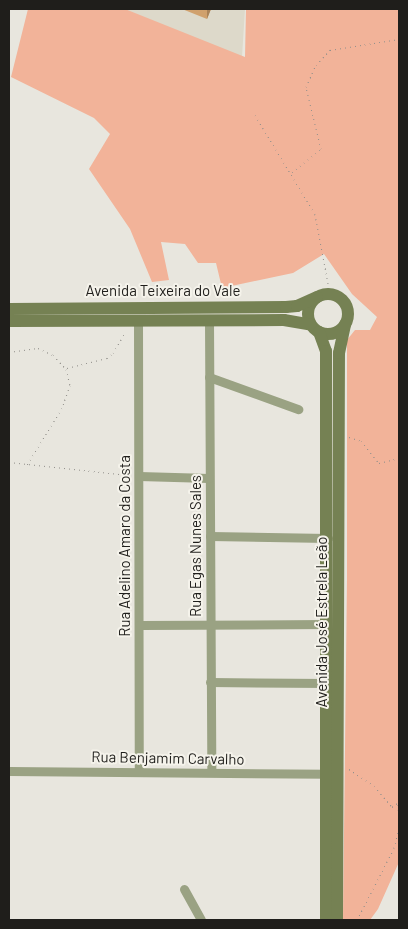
<!DOCTYPE html>
<html>
<head>
<meta charset="utf-8">
<style>
  body { margin:0 }
  #map { position:relative; width:408px; height:929px; overflow:hidden; background:#e8e6de; font-family:Barlow,sans-serif }
  div>[style] { position:absolute }
  .built>* { inset:0; background:#ddd9ca }
  .green>* { inset:0; background:#f2b399 }
  .path>* { height:1px; margin-top:-0.5px; transform-origin:0; background:repeating-linear-gradient(90deg,#918f8a 0 1px,transparent 0 5px) }
  .street>* { height:9px; margin:-4.5px; padding:0 4.5px; transform-origin:4.5px; border-radius:4.5px; background:#9aa283 }
  .secondary>* { height:12px; margin:-6px; padding:0 6px; transform-origin:6px; border-radius:6px; background:#758153 }
  .secondary>.ring { margin:-6px; padding:0; box-sizing:content-box; background:none; border:12px solid #758153; border-radius:50% }
  .wall>* { inset:0; background:#d0a16d }
  .shaded-wall>* { inset:0; background:#a98359 }
  span { translate:-50% -50%; white-space:nowrap; text-align:center; line-height:1.15; -webkit-text-stroke:4px #f5f3eb; paint-order:stroke }
  .street-label { font-size:15px; color:#1f1e1b }
  .frame { position:absolute; inset:0; border:10px solid #1f1e1b; pointer-events:none }
</style>
</head>
<body>
<div id="map">
  <div class="built">
    <div style="clip-path:polygon(124px 9px,245px 9px,242px 57px)"></div>
  </div>
  <div class="green">
    <div style="clip-path:polygon(28px 9px,125px 9px,245px 57px,246px 9px,399px 9px,399px 862px,378px 909px,370px 920px,343px 920px,347px 578px,347px 340px,355px 330px,370px 330px,377px 317px,352px 294px,324px 254px,293px 273px,222px 288px,216px 263px,198px 263px,185px 244px,161px 242px,169px 280px,152px 282px,130px 229px,89px 169px,110px 134px,94px 118px,11px 77px)"></div>
  </div>
  <div class="path">
    <div style="left:255px;top:115px;width:116px;rotate:58.8deg"></div>
    <div style="left:315px;top:214px;width:81px;rotate:79.4deg"></div>
    <div style="left:292px;top:172px;width:37px;rotate:-38deg"></div>
    <div style="left:321px;top:149px;width:64px;rotate:-103.6deg"></div>
    <div style="left:306px;top:87px;width:24px;rotate:-66deg"></div>
    <div style="left:316px;top:65px;width:21px;rotate:-47deg"></div>
    <div style="left:330px;top:50px;width:70px;rotate:-9.1deg"></div>
    <div style="left:9px;top:352px;width:29px;rotate:-8deg"></div>
    <div style="left:38px;top:348px;width:17px;rotate:25deg"></div>
    <div style="left:53px;top:355px;width:19px;rotate:47deg"></div>
    <div style="left:66px;top:369px;width:16px;rotate:76deg"></div>
    <div style="left:70px;top:385px;width:24px;rotate:109deg"></div>
    <div style="left:62px;top:408px;width:67px;rotate:121.6deg"></div>
    <div style="left:67px;top:368px;width:41px;rotate:-14deg"></div>
    <div style="left:107px;top:358px;width:8px;rotate:-40deg"></div>
    <div style="left:113px;top:353px;width:23px;rotate:-59deg"></div>
    <div style="left:349px;top:437px;width:13px;rotate:18deg"></div>
    <div style="left:361px;top:441px;width:28px;rotate:51deg"></div>
    <div style="left:379px;top:463px;width:21px;rotate:-14deg"></div>
    <div style="left:9px;top:462px;width:120px;rotate:6.2deg"></div>
    <div style="left:349px;top:769px;width:30px;rotate:34deg"></div>
    <div style="left:374px;top:786px;width:28px;rotate:49deg"></div>
    <div style="left:392px;top:807px;width:9px;rotate:-36deg"></div>
    <div style="left:398px;top:804px;width:22px;rotate:87deg"></div>
    <div style="left:357px;top:920px;width:81px;rotate:-62.8deg"></div>
    <div style="left:394px;top:848px;width:21px;rotate:-76deg"></div>
  </div>
  <div class="street">
    <div style="left:138px;top:321px;width:451px;rotate:89.9deg"></div>
    <div style="left:209px;top:321px;width:451px;rotate:89.7deg"></div>
    <div style="left:209px;top:377px;width:95px;rotate:19.8deg"></div>
    <div style="left:139px;top:476px;width:70px;rotate:1.6deg"></div>
    <div style="left:210px;top:536px;width:118px;rotate:1deg"></div>
    <div style="left:140px;top:625px;width:187px;rotate:-0.3deg"></div>
    <div style="left:210px;top:682px;width:117px;rotate:0.5deg"></div>
    <div style="left:9px;top:771px;width:318px;rotate:0.5deg"></div>
    <div style="left:184px;top:889px;width:35px;rotate:61deg"></div>
  </div>
  <div class="secondary">
    <div class="ring" style="left:308px;top:294px;width:28px;height:28px"></div>
    <div style="left:9px;top:309px;width:277px;rotate:-0.4deg"></div>
    <div style="left:286px;top:307px;width:11px;rotate:-5deg"></div>
    <div style="left:297px;top:306px;width:22px;rotate:-24deg"></div>
    <div style="left:9px;top:321px;width:275px;rotate:-0.2deg"></div>
    <div style="left:284px;top:320px;width:27px;rotate:10deg"></div>
    <div style="left:319px;top:332px;width:20px;rotate:70deg"></div>
    <div style="left:326px;top:351px;width:569px;rotate:90deg"></div>
    <div style="left:337px;top:920px;width:567px;rotate:-89.8deg"></div>
    <div style="left:339px;top:353px;width:29px;rotate:-78deg"></div>
  </div>
  <div class="wall">
    <div style="clip-path:polygon(182px 9px,211px 9px,207px 19px)"></div>
  </div>
  <div class="shaded-wall">
    <div style="clip-path:polygon(207px 9px,211px 9px,207px 19px)"></div>
  </div>
  <div class="street-label">
    <span style="left:163px;top:291px">Avenida Teixeira do Vale</span>
    <span style="left:125px;top:546px;rotate:-90deg">Rua Adelino Amaro da Costa</span>
    <span style="left:196px;top:546px;rotate:-90deg">Rua Egas Nunes Sales</span>
    <span style="left:322px;top:622px;rotate:-90deg">Avenida José Estrela Leão</span>
    <span style="left:168px;top:758px;rotate:1deg">Rua Benjamim Carvalho</span>
  </div>
  <div class="frame"></div>
</div>
</body>
</html>
